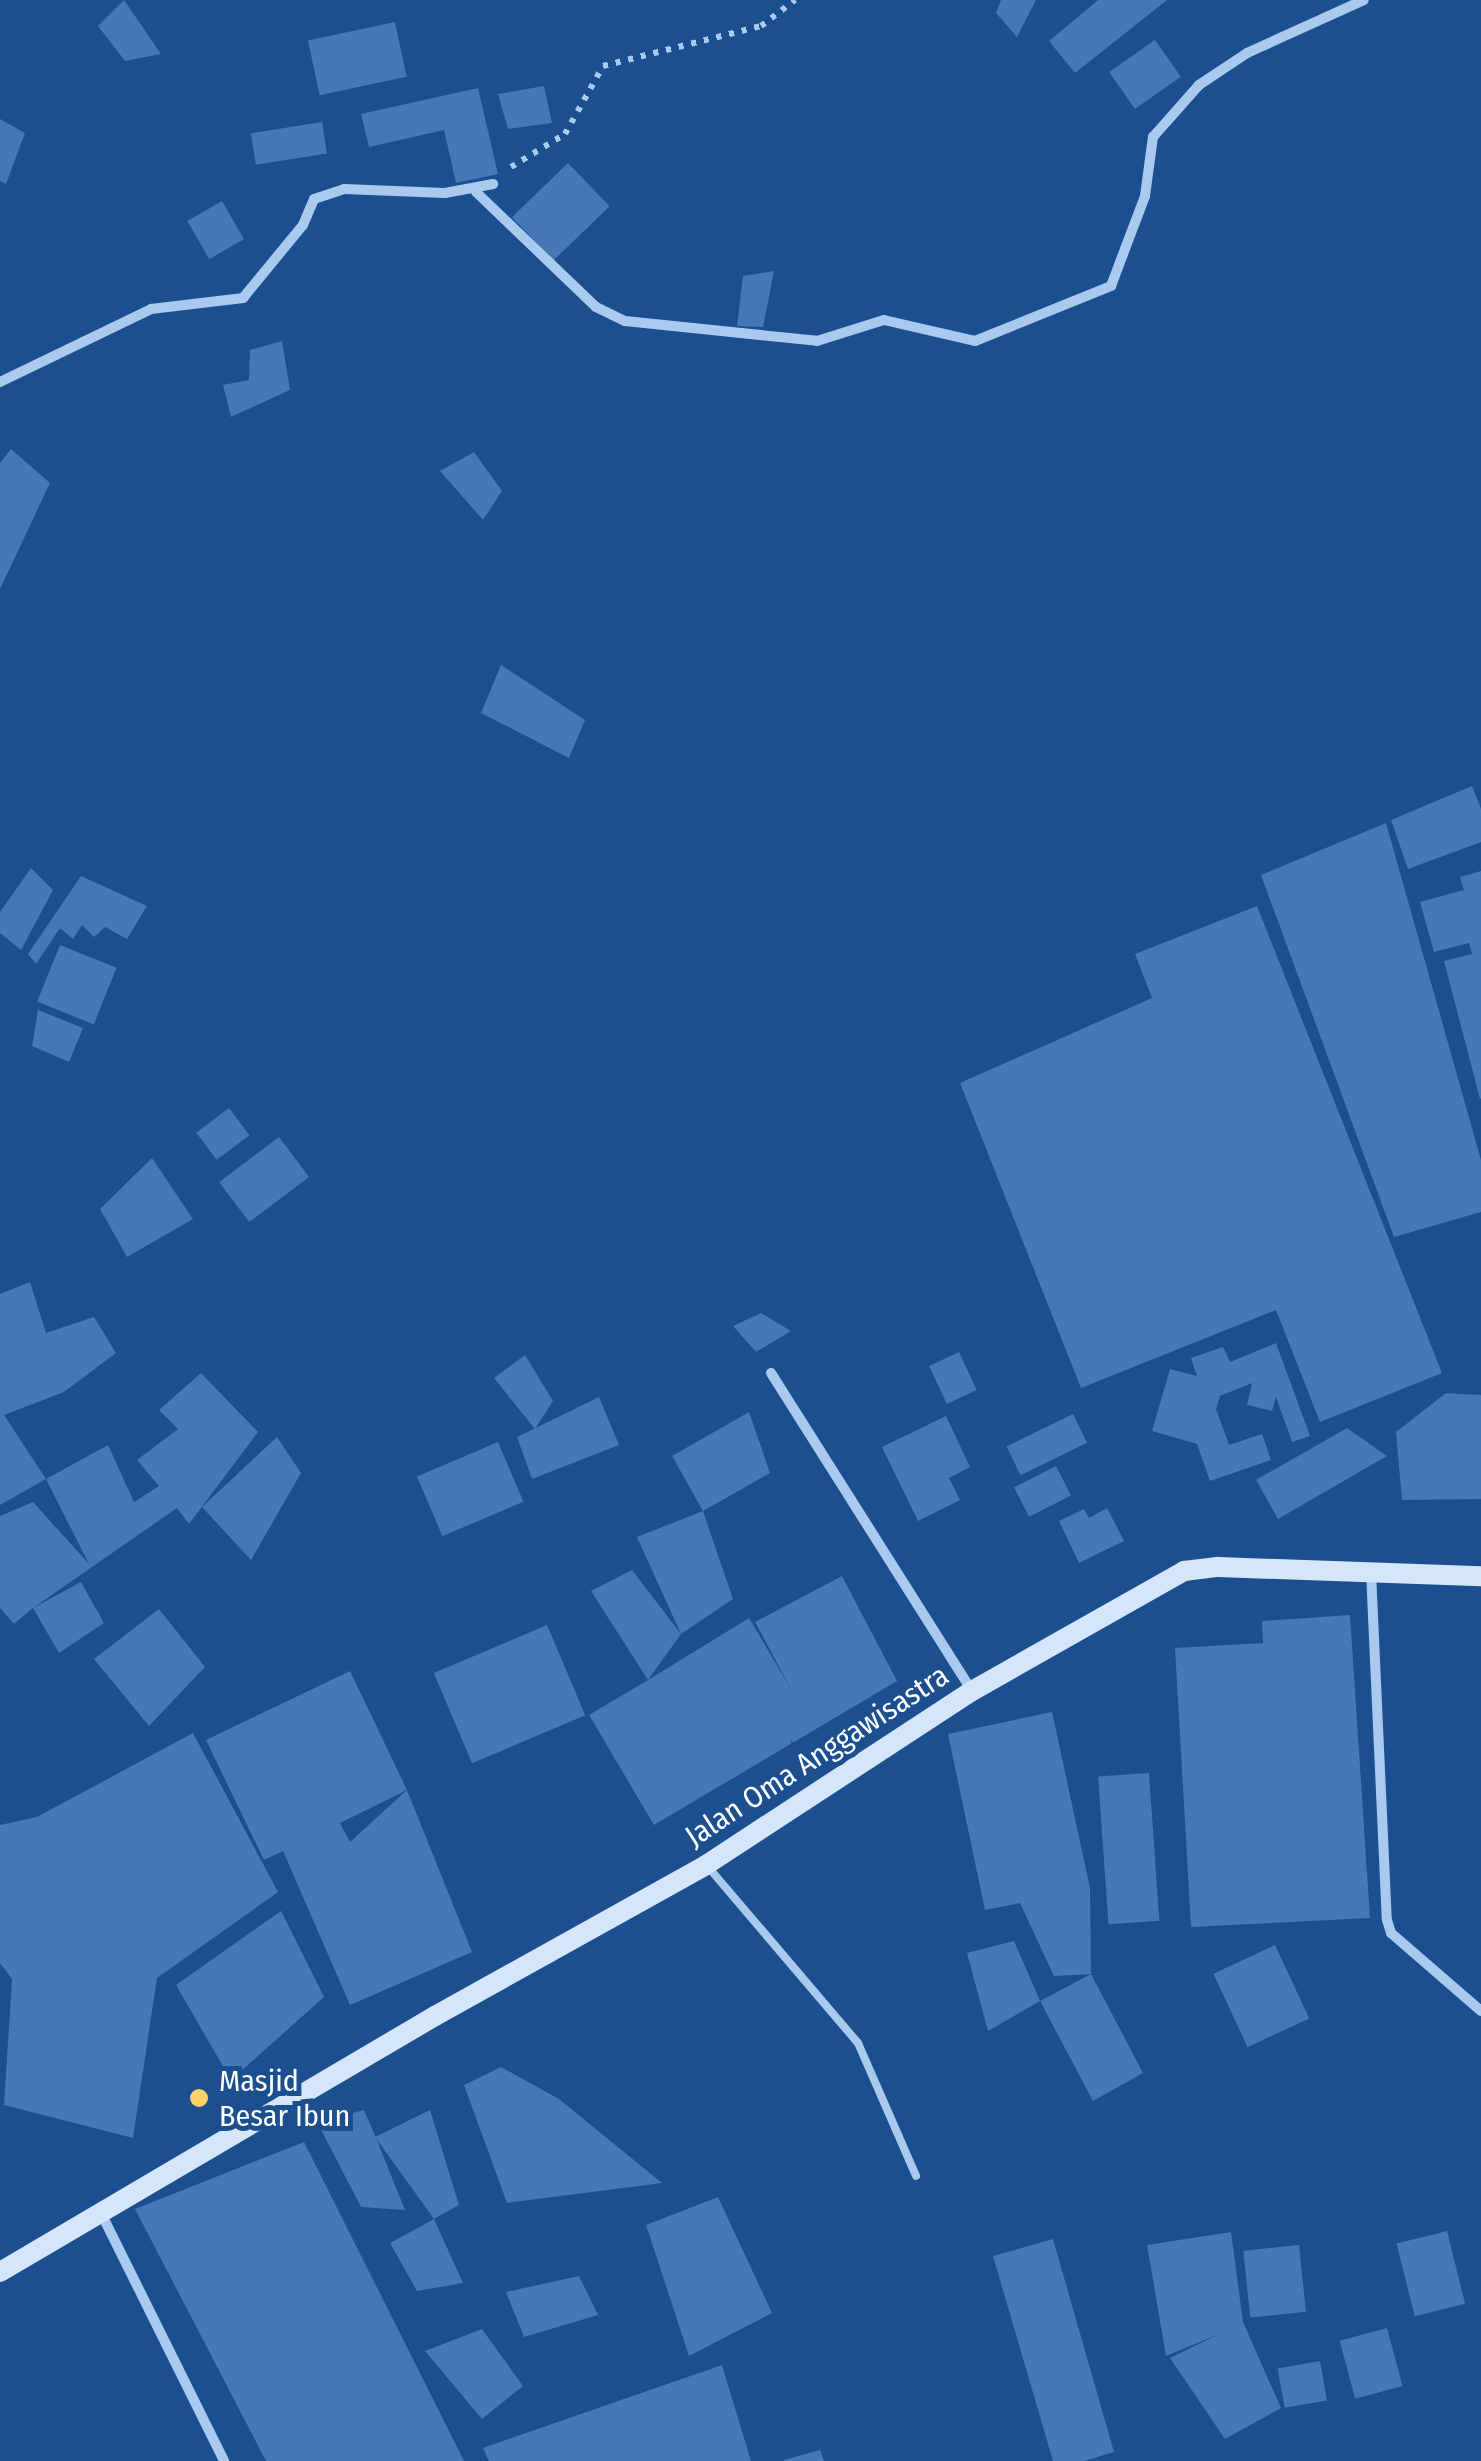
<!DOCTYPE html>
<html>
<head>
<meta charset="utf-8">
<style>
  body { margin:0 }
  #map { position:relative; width:1481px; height:2461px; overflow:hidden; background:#1b4f8f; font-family:"Fira Sans Condensed",sans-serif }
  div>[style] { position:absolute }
  .building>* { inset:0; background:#4478b7; transform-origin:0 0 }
  .path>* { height:6px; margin-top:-3px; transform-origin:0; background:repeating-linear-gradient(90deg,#a9c9ee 0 5px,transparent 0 13px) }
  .lane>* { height:8px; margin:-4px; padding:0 4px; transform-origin:4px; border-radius:4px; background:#a9c9ee }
  .street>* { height:10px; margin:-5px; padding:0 5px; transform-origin:5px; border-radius:5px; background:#a9c9ee }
  .secondary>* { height:20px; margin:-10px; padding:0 10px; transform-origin:10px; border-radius:10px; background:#d6e6fa }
  .dots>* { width:28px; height:28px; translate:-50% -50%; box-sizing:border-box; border:5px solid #1b4f8f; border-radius:50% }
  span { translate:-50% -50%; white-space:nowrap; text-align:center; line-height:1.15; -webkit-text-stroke:10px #1b4f8f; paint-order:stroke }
  .street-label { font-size:30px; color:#fff }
  .poi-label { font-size:30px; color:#fff }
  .left { translate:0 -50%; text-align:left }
</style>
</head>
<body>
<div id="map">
  <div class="building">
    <div style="clip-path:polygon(124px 0,161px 54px,125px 61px,98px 26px)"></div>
    <div style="clip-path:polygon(1001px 0,1036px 0,1017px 37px,996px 13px)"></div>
    <div style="clip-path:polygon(1098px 0,1167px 0,1075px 73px,1049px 41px)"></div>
    <div style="left:395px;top:22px;width:56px;height:89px;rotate:78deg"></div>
    <div style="left:1155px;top:40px;width:45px;height:56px;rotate:55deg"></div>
    <div style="clip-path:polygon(544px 86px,552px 123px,508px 129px,498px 94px)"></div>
    <div style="clip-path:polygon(478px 88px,498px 174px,456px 183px,444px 130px,369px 147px,361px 114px)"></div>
    <div style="clip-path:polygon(0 119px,25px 133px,6px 184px,0 181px)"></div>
    <div style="left:322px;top:122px;width:32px;height:72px;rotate:81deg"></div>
    <div style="left:568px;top:163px;width:60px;height:78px;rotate:46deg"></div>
    <div style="left:222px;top:201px;width:44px;height:40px;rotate:60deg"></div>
    <div style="clip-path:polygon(774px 271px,763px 327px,737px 326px,743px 276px)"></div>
    <div style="clip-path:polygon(282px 341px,290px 390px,231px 417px,223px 385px,249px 380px,250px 350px)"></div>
    <div style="clip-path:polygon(11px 449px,50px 483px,0 589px,0 463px)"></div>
    <div style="clip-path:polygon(474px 452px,502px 491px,483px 520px,440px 471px)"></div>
    <div style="clip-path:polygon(501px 665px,585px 720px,569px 758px,481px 713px)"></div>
    <div style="clip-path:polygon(1472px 786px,1481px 809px,1481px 842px,1408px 869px,1391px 820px)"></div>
    <div style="clip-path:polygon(1386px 823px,1481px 1160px,1481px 1212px,1394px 1237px,1261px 875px)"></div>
    <div style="clip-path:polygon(31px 868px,53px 890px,21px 950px,0 933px,0 912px)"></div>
    <div style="clip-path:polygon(1481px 871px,1481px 1098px,1480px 1099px,1444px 961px,1472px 954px,1469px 943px,1434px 952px,1420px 902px,1464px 890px,1460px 877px)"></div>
    <div style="clip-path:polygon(81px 876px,147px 906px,127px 939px,105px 927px,94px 937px,82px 925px,73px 939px,60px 928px,36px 964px,28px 954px)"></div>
    <div style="clip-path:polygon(1257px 906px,1442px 1373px,1320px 1422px,1276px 1310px,1081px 1388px,960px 1083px,1152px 998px,1135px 954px)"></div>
    <div style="left:60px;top:945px;width:61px;height:61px;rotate:22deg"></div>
    <div style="clip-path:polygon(38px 1010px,83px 1028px,69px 1062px,32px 1046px)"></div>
    <div style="left:229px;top:1108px;width:34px;height:41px;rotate:53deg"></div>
    <div style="left:279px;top:1137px;width:50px;height:75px;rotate:53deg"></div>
    <div style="clip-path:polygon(152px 1158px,193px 1219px,127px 1257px,100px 1209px)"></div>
    <div style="clip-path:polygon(30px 1282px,46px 1333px,94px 1317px,116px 1353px,64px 1392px,4px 1415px,46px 1479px,0 1505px,0 1294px)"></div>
    <div style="clip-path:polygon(761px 1313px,791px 1331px,756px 1352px,733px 1326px)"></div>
    <div style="clip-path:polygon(1276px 1343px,1310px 1436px,1292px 1442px,1276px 1397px,1272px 1411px,1247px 1405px,1252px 1383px,1220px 1396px,1216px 1409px,1229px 1445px,1262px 1434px,1271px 1460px,1210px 1481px,1197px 1444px,1152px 1431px,1170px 1369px,1197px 1376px,1191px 1358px,1223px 1347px,1230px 1362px)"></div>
    <div style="left:959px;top:1352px;width:42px;height:33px;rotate:65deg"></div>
    <div style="clip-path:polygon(525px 1355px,553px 1401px,535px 1429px,494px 1378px)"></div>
    <div style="clip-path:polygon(201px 1373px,258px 1432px,189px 1524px,177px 1508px,33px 1608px,81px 1582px,104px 1623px,59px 1653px,33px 1608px,14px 1624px,0 1608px,0 1516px,33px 1502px,89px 1564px,46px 1479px,108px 1445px,134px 1502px,159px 1486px,137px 1460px,178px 1429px,159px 1410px)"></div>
    <div style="clip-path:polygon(1446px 1393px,1481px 1395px,1481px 1499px,1402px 1500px,1396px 1432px)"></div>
    <div style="clip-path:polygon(599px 1397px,619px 1445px,532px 1479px,517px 1437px)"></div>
    <div style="clip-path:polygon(749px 1412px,770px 1473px,703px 1511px,733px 1599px,681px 1634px,648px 1680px,749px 1618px,791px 1689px,755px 1622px,842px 1576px,897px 1681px,654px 1825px,589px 1715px,648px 1680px,591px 1591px,632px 1570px,681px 1634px,637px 1537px,703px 1511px,672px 1456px)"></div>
    <div style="left:1073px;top:1414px;width:32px;height:74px;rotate:64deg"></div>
    <div style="clip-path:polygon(946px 1416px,970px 1467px,949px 1478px,960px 1500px,918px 1521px,882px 1447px)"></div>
    <div style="clip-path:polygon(1347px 1428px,1387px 1456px,1278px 1519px,1256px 1480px)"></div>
    <div style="clip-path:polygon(277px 1437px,301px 1473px,251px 1560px,202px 1507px)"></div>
    <div style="left:498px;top:1442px;width:65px;height:88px;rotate:67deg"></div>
    <div style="left:1056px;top:1466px;width:33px;height:47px;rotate:63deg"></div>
    <div style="clip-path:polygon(1107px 1508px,1124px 1541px,1079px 1563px,1059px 1521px,1084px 1509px,1089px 1518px)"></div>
    <div style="clip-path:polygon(159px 1609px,205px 1667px,149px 1726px,94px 1659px)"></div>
    <div style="clip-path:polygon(1350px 1615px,1370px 1918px,1191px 1927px,1175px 1648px,1263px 1643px,1262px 1621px)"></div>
    <div style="left:547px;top:1625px;width:98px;height:123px;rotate:67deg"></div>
    <div style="clip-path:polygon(evenodd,350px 1671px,407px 1790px,472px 1952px,350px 2005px,283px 1851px,264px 1860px,206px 1740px,350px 1671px,407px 1790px,350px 1842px,340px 1823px,407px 1790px)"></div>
    <div style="clip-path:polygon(1052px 1712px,1090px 1888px,1091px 1974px,1143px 2073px,1093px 2101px,1040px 2001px,988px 2031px,967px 1953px,1014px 1941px,1040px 2001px,1091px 1974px,1054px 1976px,1020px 1903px,985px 1910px,948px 1734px)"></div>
    <div style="clip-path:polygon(193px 1733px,278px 1892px,157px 1978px,133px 2138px,4px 2105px,12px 1979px,0 1963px,0 1825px,37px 1817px)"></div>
    <div style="left:1149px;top:1773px;width:148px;height:51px;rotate:86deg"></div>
    <div style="clip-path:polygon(281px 1911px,324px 1997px,231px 2080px,176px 1985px)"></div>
    <div style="left:1275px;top:1945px;width:81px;height:68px;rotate:65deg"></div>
    <div style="clip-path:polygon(501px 2067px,559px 2099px,662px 2183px,507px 2203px,464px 2085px)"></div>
    <div style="clip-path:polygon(364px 2110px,374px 2133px,405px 2210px,361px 2207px,317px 2122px)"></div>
    <div style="clip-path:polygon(430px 2110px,459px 2205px,434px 2219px,375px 2137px)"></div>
    <div style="clip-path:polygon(304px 2142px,464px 2461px,266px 2461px,135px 2209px)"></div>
    <div style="clip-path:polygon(718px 2197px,772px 2313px,689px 2356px,646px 2225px)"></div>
    <div style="clip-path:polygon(434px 2219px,463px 2283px,417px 2291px,390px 2243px)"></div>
    <div style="left:1447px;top:2231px;width:75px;height:52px;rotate:76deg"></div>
    <div style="clip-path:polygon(1231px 2232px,1243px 2322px,1281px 2408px,1225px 2439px,1170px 2358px,1219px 2334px,1166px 2356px,1147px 2245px)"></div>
    <div style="clip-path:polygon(1053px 2239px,1114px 2452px,1084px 2461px,1053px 2461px,993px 2256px)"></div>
    <div style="left:1299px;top:2245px;width:67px;height:56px;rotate:84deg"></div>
    <div style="clip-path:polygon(579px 2276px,598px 2315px,524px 2337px,506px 2292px)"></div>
    <div style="left:1387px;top:2328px;width:60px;height:49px;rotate:75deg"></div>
    <div style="clip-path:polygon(482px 2329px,523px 2386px,482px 2419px,425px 2351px)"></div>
    <div style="left:1320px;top:2361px;width:40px;height:43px;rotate:80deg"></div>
    <div style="clip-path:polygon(722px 2365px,751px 2461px,489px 2461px,483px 2448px)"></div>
    <div style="clip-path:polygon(820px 2450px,824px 2461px,784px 2461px,784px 2460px)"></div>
  </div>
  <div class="path">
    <div style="left:511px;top:167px;width:63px;rotate:-31.4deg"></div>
    <div style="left:565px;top:134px;width:78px;rotate:-60.8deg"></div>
    <div style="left:603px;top:66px;width:163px;rotate:-14.2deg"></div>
    <div style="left:761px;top:26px;width:43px;rotate:-37.4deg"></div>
  </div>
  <div class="lane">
    <div style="left:709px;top:1868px;width:230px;rotate:49.6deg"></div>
    <div style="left:858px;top:2043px;width:145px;rotate:66.4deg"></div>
  </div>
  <div class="street">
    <div style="left:476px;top:192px;width:166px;rotate:43.8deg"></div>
    <div style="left:596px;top:307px;width:32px;rotate:26deg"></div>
    <div style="left:625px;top:321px;width:193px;rotate:5.9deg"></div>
    <div style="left:817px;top:341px;width:70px;rotate:-17.4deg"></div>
    <div style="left:884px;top:320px;width:93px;rotate:13deg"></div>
    <div style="left:975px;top:341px;width:147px;rotate:-22deg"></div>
    <div style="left:1111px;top:286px;width:96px;rotate:-69.3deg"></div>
    <div style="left:1145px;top:196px;width:60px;rotate:-82.3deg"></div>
    <div style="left:1153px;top:137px;width:69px;rotate:-48.5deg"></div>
    <div style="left:1199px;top:85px;width:58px;rotate:-33.7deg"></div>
    <div style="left:1247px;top:53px;width:128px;rotate:-24.4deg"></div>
    <div style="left:0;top:382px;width:168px;rotate:-25.8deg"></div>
    <div style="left:151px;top:309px;width:93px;rotate:-6.8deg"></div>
    <div style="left:243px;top:298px;width:94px;rotate:-50.6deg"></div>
    <div style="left:303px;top:225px;width:28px;rotate:-67deg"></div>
    <div style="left:314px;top:199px;width:32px;rotate:-18deg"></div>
    <div style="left:344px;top:189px;width:101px;rotate:2.3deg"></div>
    <div style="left:445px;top:193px;width:49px;rotate:-10.6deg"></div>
    <div style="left:771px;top:1373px;width:376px;rotate:57.7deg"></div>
    <div style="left:1371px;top:1572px;width:348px;rotate:87.4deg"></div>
    <div style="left:1387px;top:1920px;width:14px;rotate:73deg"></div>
    <div style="left:1391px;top:1933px;width:119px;rotate:40.9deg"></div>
    <div style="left:102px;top:2215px;width:275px;rotate:63.6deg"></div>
  </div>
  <div class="secondary">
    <div style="left:0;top:2272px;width:505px;rotate:-30.48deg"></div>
    <div style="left:435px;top:2016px;width:310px;rotate:-29.1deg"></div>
    <div style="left:706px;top:1865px;width:318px;rotate:-33.2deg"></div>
    <div style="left:972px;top:1691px;width:244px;rotate:-29.5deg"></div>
    <div style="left:1184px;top:1571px;width:34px;rotate:-7deg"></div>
    <div style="left:1218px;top:1567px;width:263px;rotate:2deg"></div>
  </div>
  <div class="dots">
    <div style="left:199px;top:2098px;background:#ffd166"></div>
  </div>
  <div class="street-label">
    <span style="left:817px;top:1756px;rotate:-33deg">Jalan Oma Anggawisastra</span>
  </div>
  <div class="poi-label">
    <span class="left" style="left:219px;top:2098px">Masjid<br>Besar Ibun</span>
  </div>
</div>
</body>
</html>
